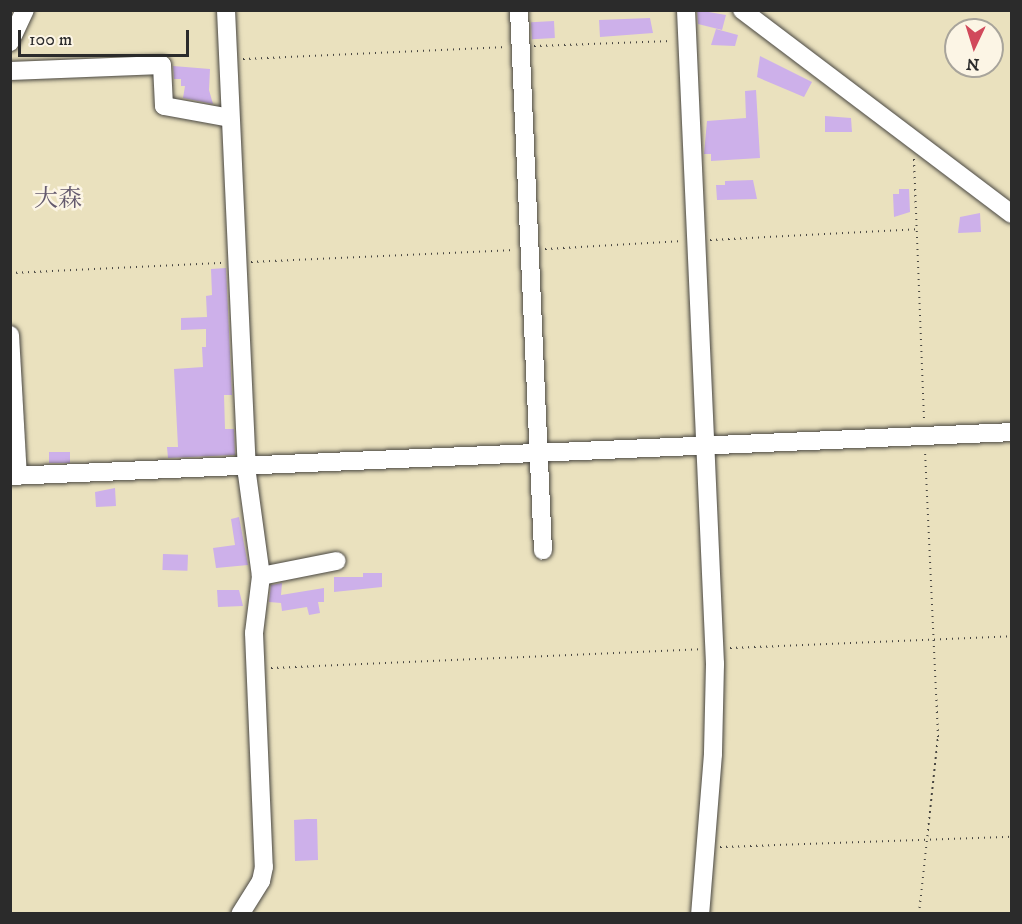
<!DOCTYPE html>
<html>
<head>
<meta charset="utf-8">
<style>
  body { margin:0 }
  #map { position:relative; width:1022px; height:924px; overflow:hidden; background:#eae1be; font-family:"IM FELL DW Pica","Noto Serif JP",serif }
  div>[style] { position:absolute }
  .building>* { inset:0; background:#cdb0ea; transform-origin:0 0 }
  .path>* { height:2px; margin-top:-1px; transform-origin:0; background:repeating-linear-gradient(90deg,#484641 0 1.5px,transparent 0 6px) }
  .roads { filter:drop-shadow(0 0 2px #484641) drop-shadow(0 0 2px #484641) }
  .minor>* { height:18px; margin:-9px; padding:0 9px; transform-origin:9px; border-radius:9px; background:#fff }
  span { translate:-50% -50%; white-space:nowrap; text-align:center; line-height:1.15; -webkit-text-stroke:5px #fcf5e5; paint-order:stroke }
  .quarter-label { font-size:24px; color:#645a6e }
  .frame { position:absolute; inset:0; border:12px solid #2b2b2b; pointer-events:none }
  .north { position:absolute; left:944px; top:18px; width:60px; height:60px; box-sizing:border-box; background:#fcf5e5; border:2px solid #a8a49b; border-radius:50%; rotate:184deg; font-size:16px; font-weight:700; line-height:24px; text-align:center; color:#2b2b2b }
  .north::after { content:''; display:block; margin:auto; width:21px; height:27px; background:#d1495b; clip-path:polygon(50% 0,100% 100%,50% 72%,0 100%) }
  .scale { position:absolute; left:18px; top:30px; width:171px; height:27px; box-sizing:border-box; border:3px solid #2b2b2b; border-top:0; padding-left:8px; font-size:18px; line-height:21px; white-space:nowrap; color:#2b2b2b; -webkit-text-stroke:4px #fcf5e5; paint-order:stroke }
</style>
</head>
<body>
<div id="map">
  <div class="building">
    <div style="clip-path:polygon(697px 10px,726px 15px,722px 30px,698px 24px)"></div>
    <div style="clip-path:polygon(650px 18px,653px 33px,600px 37px,599px 20px)"></div>
    <div style="left:554px;top:21px;width:17px;height:23px;rotate:87deg"></div>
    <div style="clip-path:polygon(716px 29px,738px 35px,735px 46px,711px 45px)"></div>
    <div style="clip-path:polygon(760px 56px,812px 82px,804px 97px,757px 77px)"></div>
    <div style="clip-path:polygon(173px 66px,210px 69px,209px 90px,213px 104px,183px 98px,185px 86px,181px 86px,181px 79px,174px 79px)"></div>
    <div style="clip-path:polygon(756px 90px,760px 158px,711px 161px,711px 154px,704px 154px,707px 121px,746px 118px,745px 91px)"></div>
    <div style="clip-path:polygon(825px 116px,851px 118px,852px 132px,825px 132px)"></div>
    <div style="clip-path:polygon(753px 180px,757px 199px,717px 200px,716px 185px,725px 185px,725px 181px)"></div>
    <div style="clip-path:polygon(899px 189px,909px 189px,910px 212px,894px 217px,893px 194px,899px 194px)"></div>
    <div style="clip-path:polygon(980px 213px,981px 232px,958px 233px,960px 217px)"></div>
    <div style="clip-path:polygon(226px 268px,232px 395px,224px 395px,225px 429px,234px 429px,235px 455px,168px 458px,167px 447px,178px 447px,174px 369px,203px 367px,202px 347px,206px 347px,206px 329px,181px 330px,181px 318px,207px 317px,206px 296px,212px 295px,211px 269px)"></div>
    <div style="left:49px;top:452px;width:21px;height:11px"></div>
    <div style="clip-path:polygon(115px 488px,116px 506px,96px 507px,95px 492px)"></div>
    <div style="clip-path:polygon(239px 517px,248px 565px,216px 568px,213px 548px,235px 545px,231px 519px)"></div>
    <div style="left:163px;top:554px;width:25px;height:16px;rotate:2deg"></div>
    <div style="clip-path:polygon(363px 573px,382px 573px,382px 587px,334px 592px,334px 577px,363px 577px)"></div>
    <div style="clip-path:polygon(282px 583px,281px 595px,324px 588px,324px 602px,318px 602px,320px 613px,309px 615px,307px 607px,282px 611px,281px 603px,269px 602px,271px 585px)"></div>
    <div style="clip-path:polygon(217px 590px,239px 590px,243px 606px,218px 607px)"></div>
    <div style="clip-path:polygon(307px 819px,317px 819px,318px 860px,295px 861px,294px 820px)"></div>
  </div>
  <div class="path">
    <div style="left:534px;top:46px;width:138px;rotate:-2.1deg"></div>
    <div style="left:243px;top:59px;width:264px;rotate:-2.6deg"></div>
    <div style="left:914px;top:159px;width:264px;rotate:87.8deg"></div>
    <div style="left:710px;top:240px;width:207px;rotate:-3deg"></div>
    <div style="left:545px;top:249px;width:138px;rotate:-3.3deg"></div>
    <div style="left:251px;top:262px;width:264px;rotate:-2.6deg"></div>
    <div style="left:10px;top:273px;width:215px;rotate:-2.7deg"></div>
    <div style="left:730px;top:648px;width:282px;rotate:-2.4deg"></div>
    <div style="left:271px;top:668px;width:429px;rotate:-2.5deg"></div>
    <div style="left:720px;top:847px;width:292px;rotate:-2deg"></div>
    <div style="left:919px;top:914px;width:178px;rotate:-83.9deg"></div>
    <div style="left:938px;top:737px;width:287px;rotate:-92.6deg"></div>
  </div>
  <div class="roads">
    <div class="minor">
      <div style="left:226px;top:10px;width:464px;rotate:87.4deg"></div>
      <div style="left:247px;top:474px;width:103px;rotate:82.2deg"></div>
      <div style="left:261px;top:576px;width:57px;rotate:97deg"></div>
      <div style="left:254px;top:633px;width:234px;rotate:87.6deg"></div>
      <div style="left:264px;top:867px;width:14px;rotate:102deg"></div>
      <div style="left:261px;top:881px;width:39px;rotate:122deg"></div>
      <div style="left:519px;top:10px;width:541px;rotate:87.46deg"></div>
      <div style="left:686px;top:10px;width:655px;rotate:87.46deg"></div>
      <div style="left:715px;top:664px;width:90px;rotate:91.3deg"></div>
      <div style="left:713px;top:754px;width:161px;rotate:94.6deg"></div>
      <div style="left:742px;top:10px;width:338px;rotate:37.1deg"></div>
      <div style="left:10px;top:42px;width:35px;rotate:-65deg"></div>
      <div style="left:10px;top:71px;width:152px;rotate:-2.3deg"></div>
      <div style="left:162px;top:65px;width:41px;rotate:87.2deg"></div>
      <div style="left:164px;top:106px;width:67px;rotate:10.3deg"></div>
      <div style="left:10px;top:335px;width:141px;rotate:86.8deg"></div>
      <div style="left:10px;top:476px;width:1003px;rotate:-2.51deg"></div>
      <div style="left:261px;top:576px;width:77px;rotate:-11.2deg"></div>
    </div>
  </div>
  <div class="quarter-label">
    <span style="left:58px;top:200px">大森</span>
  </div>
  <div class="frame"></div>
  <div class="north">N</div>
  <div class="scale">100 m</div>
</div>
</body>
</html>
